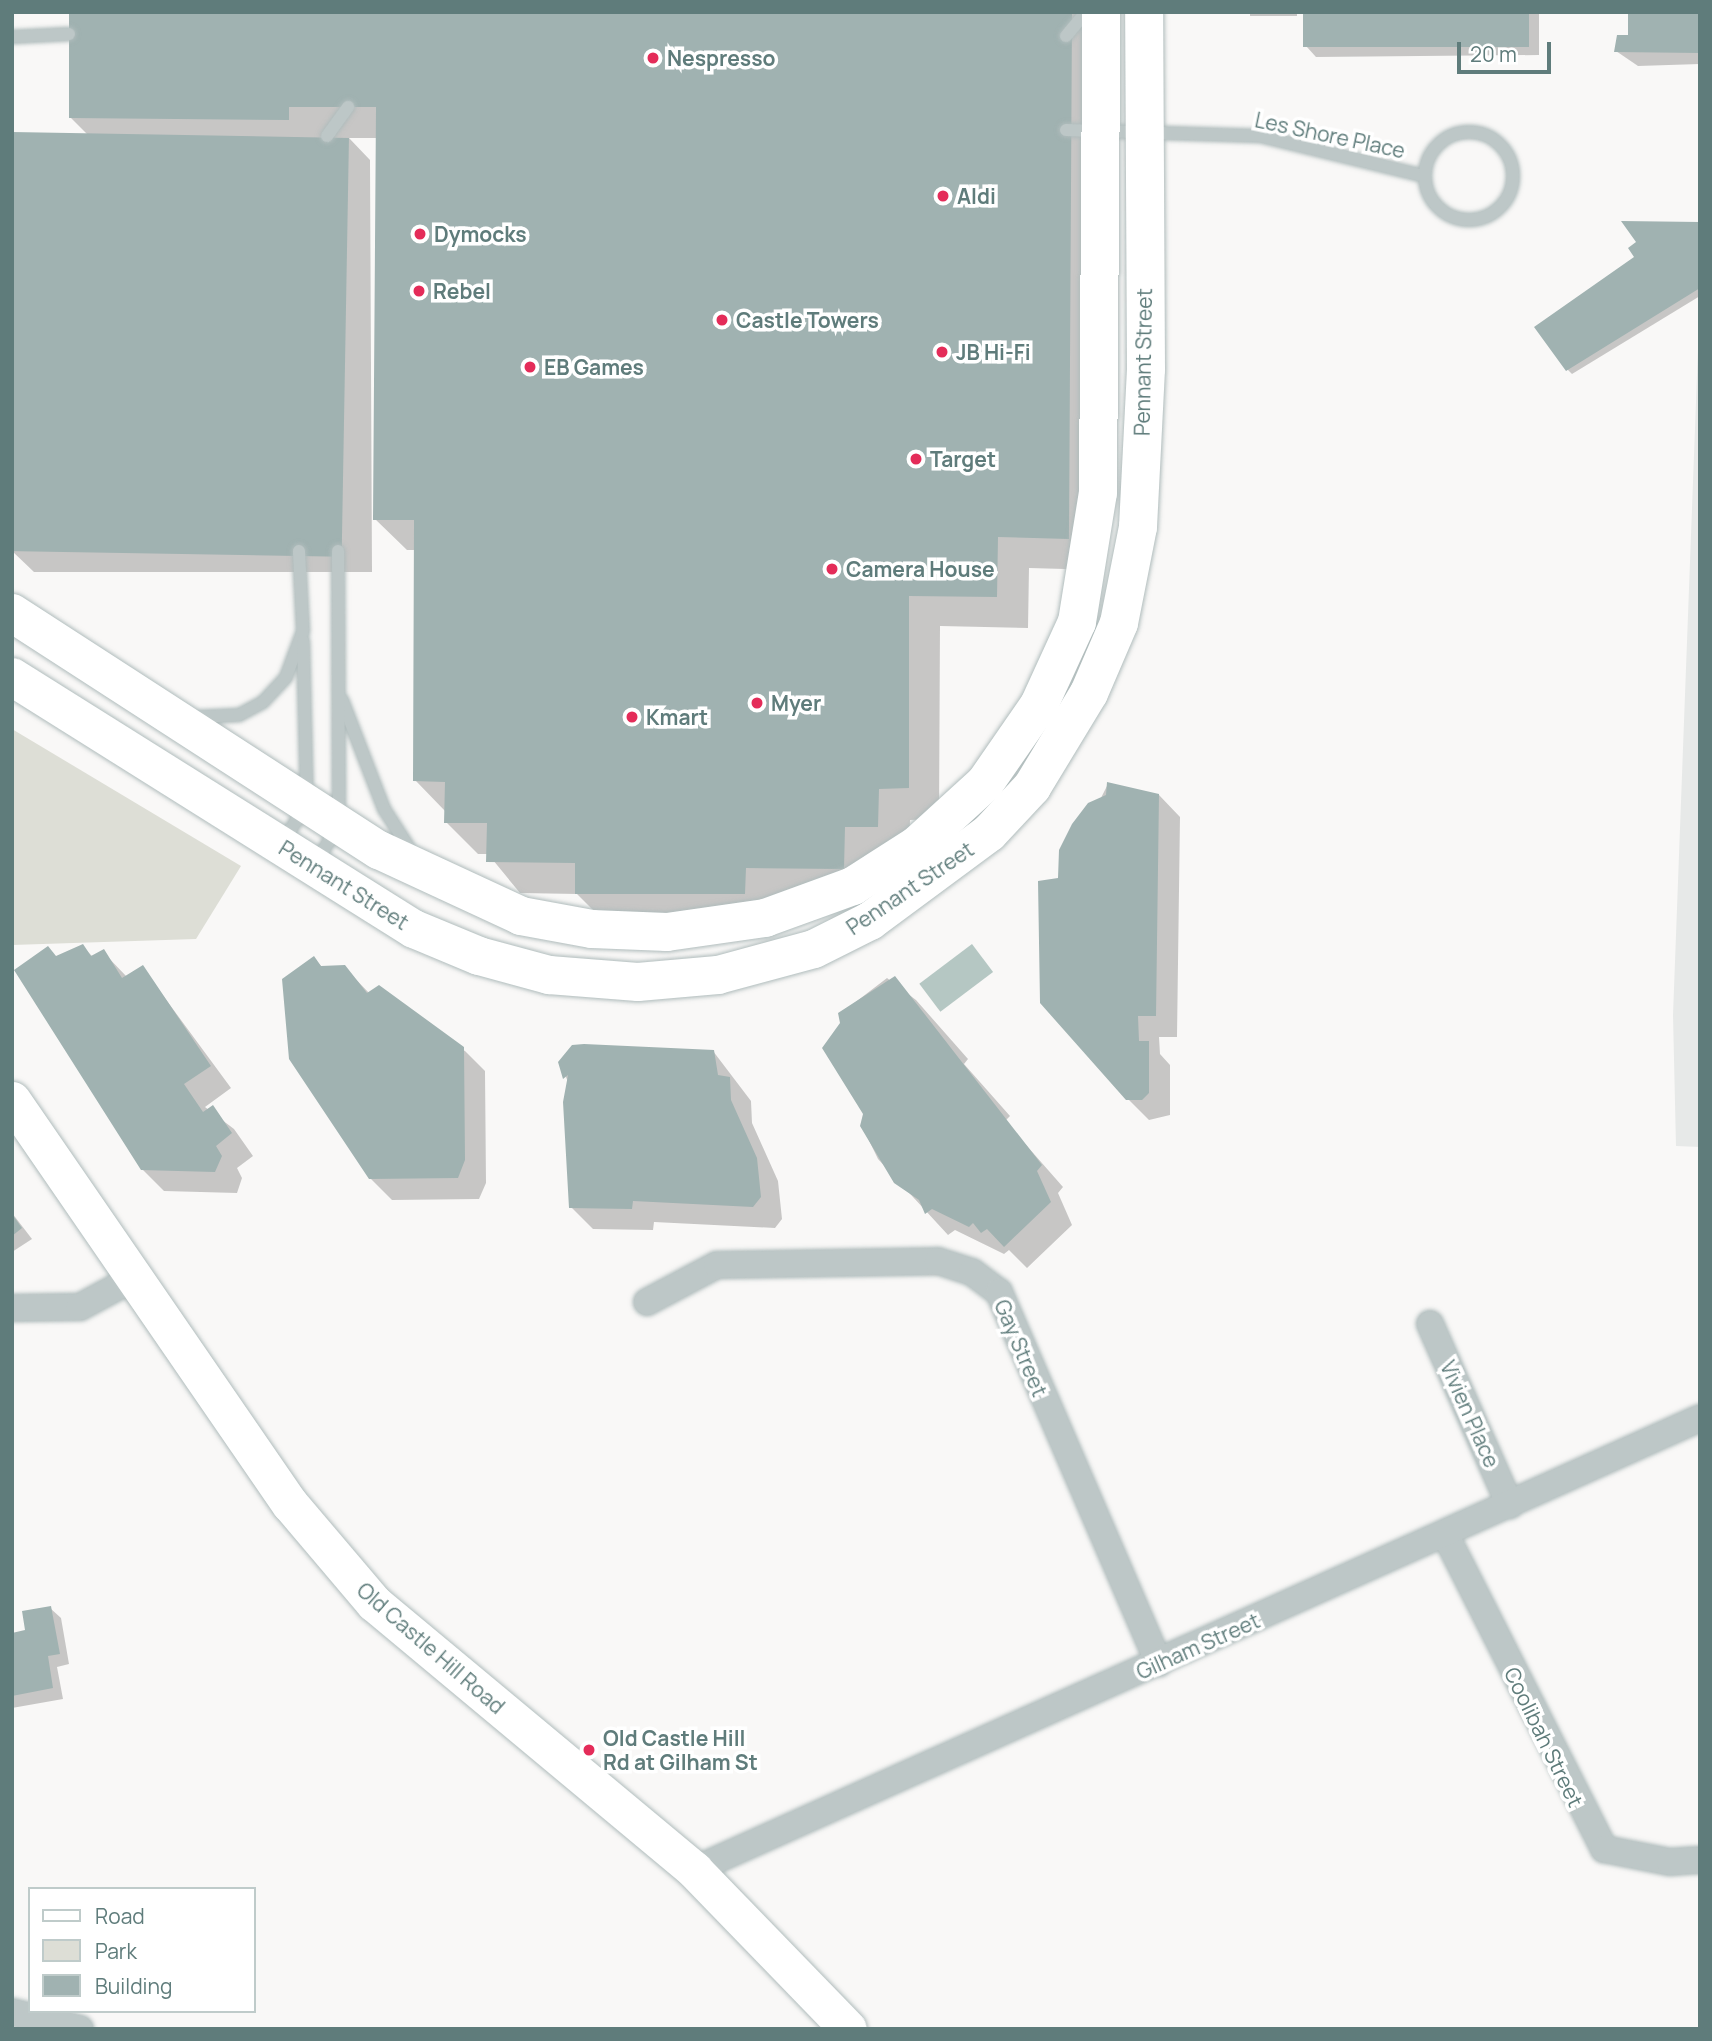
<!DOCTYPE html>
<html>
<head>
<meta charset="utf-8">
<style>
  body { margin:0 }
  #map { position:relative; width:1712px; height:2041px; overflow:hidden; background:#f9f8f7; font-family:Manrope,sans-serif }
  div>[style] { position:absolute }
  .built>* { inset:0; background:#e7e9e8 }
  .green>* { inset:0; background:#ddded6 }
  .water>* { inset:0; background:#b5c7c3; transform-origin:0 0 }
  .shadow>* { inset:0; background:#0003; transform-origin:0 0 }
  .building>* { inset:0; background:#a0b2b1; transform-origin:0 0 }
  .roads { filter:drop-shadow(0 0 2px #b0bcbc) drop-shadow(0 0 2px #b0bcbc) }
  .lane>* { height:12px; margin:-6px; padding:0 6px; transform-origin:6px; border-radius:6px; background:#bdc7c7 }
  .lane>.ring { margin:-6px; padding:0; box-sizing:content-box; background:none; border:12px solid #bdc7c7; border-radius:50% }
  .street>* { height:26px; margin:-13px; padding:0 13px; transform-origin:13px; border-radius:13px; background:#bdc7c7 }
  .secondary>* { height:37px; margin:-18.5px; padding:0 18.5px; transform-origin:18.5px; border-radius:18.5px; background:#fff }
  .primary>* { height:38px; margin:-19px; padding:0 19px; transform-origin:19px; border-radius:19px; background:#fff }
  .dots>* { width:19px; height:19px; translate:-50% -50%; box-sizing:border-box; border:4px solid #fff; border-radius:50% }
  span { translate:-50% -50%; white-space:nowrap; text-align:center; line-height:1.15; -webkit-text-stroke:7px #fff; paint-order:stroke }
  .poi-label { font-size:21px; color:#5f7c7b; font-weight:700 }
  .left { translate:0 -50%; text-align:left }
  .street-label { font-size:21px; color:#5f7c7b }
  .frame { position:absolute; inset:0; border:14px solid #5f7c7b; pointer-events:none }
  .legend { position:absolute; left:28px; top:1887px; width:228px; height:126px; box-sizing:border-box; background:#fff; border:2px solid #bfcbca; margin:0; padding:9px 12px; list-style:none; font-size:21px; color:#5f7c7b }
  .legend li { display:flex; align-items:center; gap:14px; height:35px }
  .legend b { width:35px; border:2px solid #bfcbca }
  .scale { position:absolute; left:1457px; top:42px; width:94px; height:32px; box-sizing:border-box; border:4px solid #5f7c7b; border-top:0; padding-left:9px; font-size:21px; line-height:24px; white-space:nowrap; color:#5f7c7b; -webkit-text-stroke:5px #fff; paint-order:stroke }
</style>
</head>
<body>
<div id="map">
  <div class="built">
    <div style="clip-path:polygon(1700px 295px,1700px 1147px,1676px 1146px,1673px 1015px)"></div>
  </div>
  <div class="green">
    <div style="clip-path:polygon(12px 729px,241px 866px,196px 939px,12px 945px)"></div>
  </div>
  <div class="water">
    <div style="left:972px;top:944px;width:35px;height:66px;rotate:53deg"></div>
  </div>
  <div class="shadow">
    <div style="clip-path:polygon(71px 12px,1103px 12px,1100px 570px,1029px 568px,1028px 628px,940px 626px,939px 819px,910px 820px,909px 858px,875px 900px,608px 925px,577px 894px,520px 893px,488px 854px,478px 854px,446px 822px,446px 812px,415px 780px,416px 550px,407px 550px,375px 519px,378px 138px,349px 138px,370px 160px,372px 572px,34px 572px,12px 551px,88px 135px,70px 117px)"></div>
    <div style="left:1250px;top:12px;width:47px;height:4px"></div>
    <div style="clip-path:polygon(1305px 12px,1539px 12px,1539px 55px,1316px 57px,1306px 46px)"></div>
    <div style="clip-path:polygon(1700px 12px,1700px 64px,1638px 66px,1616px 51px,1629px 37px)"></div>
    <div style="clip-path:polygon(1700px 224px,1700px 296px,1572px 374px,1567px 369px,1636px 258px)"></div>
    <div style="clip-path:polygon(1108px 784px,1159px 795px,1180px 817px,1177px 1037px,1159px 1037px,1160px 1054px,1170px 1065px,1170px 1115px,1149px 1120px,1127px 1098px,1060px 879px)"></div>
    <div style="clip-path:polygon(83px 947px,93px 957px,103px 952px,127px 977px,142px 967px,231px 1088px,205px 1107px,234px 1129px,253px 1156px,237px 1168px,242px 1178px,237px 1193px,164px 1191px,142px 1169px,57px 958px)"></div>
    <div style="clip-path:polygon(314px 959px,323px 968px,344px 967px,370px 994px,465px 1051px,463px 1169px,465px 1051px,485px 1071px,486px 1183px,479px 1199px,392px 1200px,370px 1178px)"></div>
    <div style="clip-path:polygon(887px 978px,916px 1000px,968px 1059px,964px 1064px,1010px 1116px,1005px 1121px,1063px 1187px,1058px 1193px,1072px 1225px,1027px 1268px,1009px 1250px,1004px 1254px,955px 1230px,948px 1235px,878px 1159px,862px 1126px,865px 1114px,840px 1014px)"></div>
    <div style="clip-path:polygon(713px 1051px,751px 1101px,752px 1123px,778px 1181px,782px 1219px,775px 1228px,654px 1222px,653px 1230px,593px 1229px,571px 1207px,568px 1082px,560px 1062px)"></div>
    <div style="clip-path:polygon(12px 1213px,32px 1239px,12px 1252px)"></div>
    <div style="clip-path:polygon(50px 1608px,61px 1618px,69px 1664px,57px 1667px,63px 1699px,12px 1708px,12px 1635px,27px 1632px)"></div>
  </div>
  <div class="building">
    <div style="clip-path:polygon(69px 12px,1072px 12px,1069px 539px,998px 537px,997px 597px,909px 596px,909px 788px,879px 789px,878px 827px,845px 827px,844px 869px,746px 868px,745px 894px,575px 894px,575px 863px,486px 862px,487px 823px,444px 823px,445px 782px,413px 781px,414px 520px,373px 520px,376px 107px,289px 107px,289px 120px,69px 118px)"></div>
    <div style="left:1303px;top:12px;width:226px;height:35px"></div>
    <div style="clip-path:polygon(1628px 12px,1700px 12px,1700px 53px,1614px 52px,1617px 35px,1628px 35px)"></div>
    <div style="left:12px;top:132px;width:337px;height:419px;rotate:1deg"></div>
    <div style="clip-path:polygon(1621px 221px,1700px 222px,1700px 288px,1566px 371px,1534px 327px,1634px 257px,1628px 248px,1636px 242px)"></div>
    <div style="clip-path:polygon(1107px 782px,1159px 794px,1156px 1016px,1138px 1016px,1139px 1041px,1149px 1041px,1149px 1093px,1142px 1100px,1126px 1100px,1040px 1003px,1038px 881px,1058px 878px,1059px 850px,1072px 824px,1088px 803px,1106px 795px)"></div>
    <div style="clip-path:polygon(83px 944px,91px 956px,104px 949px,122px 978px,143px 965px,211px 1066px,184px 1084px,203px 1112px,213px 1105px,232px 1133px,216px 1146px,222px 1156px,215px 1172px,141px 1170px,14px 970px,48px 946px,56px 956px)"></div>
    <div style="clip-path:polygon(314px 956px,321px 966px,345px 965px,367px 993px,379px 985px,464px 1047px,465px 1160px,458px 1178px,369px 1179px,289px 1059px,282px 979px)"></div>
    <div style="clip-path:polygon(895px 976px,1042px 1165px,1037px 1171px,1051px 1202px,1004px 1247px,987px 1229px,981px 1233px,973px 1223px,969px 1227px,932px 1209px,925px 1214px,919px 1200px,894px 1183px,860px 1126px,863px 1114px,822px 1048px,840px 1023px,838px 1013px)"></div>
    <div style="clip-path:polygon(584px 1044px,714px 1050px,718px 1075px,730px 1077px,731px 1100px,757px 1158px,761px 1197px,753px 1207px,633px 1201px,632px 1209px,569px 1208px,563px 1102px,568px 1075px,563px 1079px,558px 1062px,572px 1045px)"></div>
    <div style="clip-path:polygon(12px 1214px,22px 1228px,12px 1236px)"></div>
    <div style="clip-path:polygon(51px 1606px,60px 1654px,48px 1656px,53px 1688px,12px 1696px,12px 1633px,25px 1630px,22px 1611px)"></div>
  </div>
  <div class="roads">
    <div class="lane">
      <div style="left:1066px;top:36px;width:31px;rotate:-50deg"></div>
      <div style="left:12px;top:37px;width:57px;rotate:-3deg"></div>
      <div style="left:1066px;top:130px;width:194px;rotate:1.8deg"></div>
      <div style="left:1260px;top:136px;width:169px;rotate:13.7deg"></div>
      <div class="ring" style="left:1425px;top:132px;width:76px;height:76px"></div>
      <div style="left:327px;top:136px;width:36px;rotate:-54deg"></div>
      <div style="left:342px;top:700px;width:117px;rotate:68.9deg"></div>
      <div style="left:384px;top:809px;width:54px;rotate:57.2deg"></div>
      <div style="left:196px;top:717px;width:43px;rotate:-2.7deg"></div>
      <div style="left:239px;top:715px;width:27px;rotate:-28deg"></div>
      <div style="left:263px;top:702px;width:34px;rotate:-47deg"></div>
      <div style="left:286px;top:677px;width:49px;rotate:-69.7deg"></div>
      <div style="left:303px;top:631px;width:80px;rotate:-92.9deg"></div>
      <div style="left:282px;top:843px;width:46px;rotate:-57.3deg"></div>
      <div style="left:307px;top:804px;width:163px;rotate:-91.4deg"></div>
      <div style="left:316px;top:863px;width:45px;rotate:-59.5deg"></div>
      <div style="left:339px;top:824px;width:273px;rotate:-90.2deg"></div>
    </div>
    <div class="street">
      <div style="left:647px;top:1302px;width:79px;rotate:-27.9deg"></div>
      <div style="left:717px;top:1265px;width:221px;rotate:-1deg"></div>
      <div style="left:938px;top:1261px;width:36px;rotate:18deg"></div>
      <div style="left:972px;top:1272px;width:34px;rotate:37deg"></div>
      <div style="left:999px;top:1292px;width:404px;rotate:66.7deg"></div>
      <div style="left:12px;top:1308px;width:68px;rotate:-0.8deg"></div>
      <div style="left:80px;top:1307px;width:59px;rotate:-28.3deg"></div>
      <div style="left:1430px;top:1324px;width:198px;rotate:66.2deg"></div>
      <div style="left:1446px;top:1536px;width:351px;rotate:63.2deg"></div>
      <div style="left:1604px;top:1849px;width:67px;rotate:11.1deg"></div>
      <div style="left:1670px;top:1862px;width:30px;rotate:-4deg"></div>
      <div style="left:694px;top:1870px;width:1103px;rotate:-24.19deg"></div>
      <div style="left:12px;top:2012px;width:70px;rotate:14deg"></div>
    </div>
    <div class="secondary">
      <div style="left:12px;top:1100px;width:490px;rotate:55.5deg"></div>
      <div style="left:290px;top:1504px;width:130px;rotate:49.7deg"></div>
      <div style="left:374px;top:1603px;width:417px;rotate:39.8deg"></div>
      <div style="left:694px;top:1870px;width:221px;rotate:45.9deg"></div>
    </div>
    <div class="primary">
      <div style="left:12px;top:613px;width:437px;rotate:32.9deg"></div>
      <div style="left:379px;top:850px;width:157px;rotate:24.9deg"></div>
      <div style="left:521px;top:916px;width:72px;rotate:10.4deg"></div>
      <div style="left:592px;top:929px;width:75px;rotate:2.3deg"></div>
      <div style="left:667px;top:932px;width:99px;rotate:-8.1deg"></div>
      <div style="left:765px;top:918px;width:94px;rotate:-20deg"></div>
      <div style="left:853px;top:886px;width:76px;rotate:-32.6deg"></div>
      <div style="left:917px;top:845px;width:92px;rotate:-42.4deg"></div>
      <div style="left:985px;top:783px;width:95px;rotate:-55.3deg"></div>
      <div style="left:1039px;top:705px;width:91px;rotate:-65.4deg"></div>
      <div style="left:1077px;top:622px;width:131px;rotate:-80.8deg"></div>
      <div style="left:1098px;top:493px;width:481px;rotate:-89.6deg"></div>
      <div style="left:12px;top:677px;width:474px;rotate:32.1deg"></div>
      <div style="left:414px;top:929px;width:70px;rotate:22.6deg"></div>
      <div style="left:479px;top:956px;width:73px;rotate:15.2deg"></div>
      <div style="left:549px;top:975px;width:89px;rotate:4.5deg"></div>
      <div style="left:638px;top:982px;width:80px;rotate:-5deg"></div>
      <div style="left:718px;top:975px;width:99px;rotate:-15.2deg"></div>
      <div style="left:814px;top:949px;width:63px;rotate:-26.6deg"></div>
      <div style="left:870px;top:921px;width:148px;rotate:-36.5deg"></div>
      <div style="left:989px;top:833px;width:63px;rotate:-46.9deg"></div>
      <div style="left:1032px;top:787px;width:110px;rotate:-58.8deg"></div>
      <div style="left:1089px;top:693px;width:76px;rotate:-66.8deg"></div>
      <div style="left:1119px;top:623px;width:98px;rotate:-78.8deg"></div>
      <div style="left:1138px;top:527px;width:158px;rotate:-87.1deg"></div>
      <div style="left:1146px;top:369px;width:357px;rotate:-90.3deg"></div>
    </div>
  </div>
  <div class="dots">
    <div style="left:653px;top:58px;background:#e42c59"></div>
    <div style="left:943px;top:196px;background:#e42c59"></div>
    <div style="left:420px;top:234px;background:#e42c59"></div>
    <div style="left:419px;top:291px;background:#e42c59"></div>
    <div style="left:722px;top:320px;background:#e42c59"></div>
    <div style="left:942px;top:352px;background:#e42c59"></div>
    <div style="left:530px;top:367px;background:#e42c59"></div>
    <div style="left:916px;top:459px;background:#e42c59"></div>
    <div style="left:832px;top:569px;background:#e42c59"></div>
    <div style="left:757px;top:703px;background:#e42c59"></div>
    <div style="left:632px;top:717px;background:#e42c59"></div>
    <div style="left:589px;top:1750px;background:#e42c59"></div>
  </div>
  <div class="poi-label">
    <span class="left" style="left:667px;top:58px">Nespresso</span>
    <span class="left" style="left:957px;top:196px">Aldi</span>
    <span class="left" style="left:434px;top:234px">Dymocks</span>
    <span class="left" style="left:433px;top:291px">Rebel</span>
    <span class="left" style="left:736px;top:320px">Castle Towers</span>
    <span class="left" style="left:956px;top:352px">JB Hi-Fi</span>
    <span class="left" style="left:544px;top:367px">EB Games</span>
    <span class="left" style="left:930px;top:459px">Target</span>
    <span class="left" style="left:846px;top:569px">Camera House</span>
    <span class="left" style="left:771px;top:703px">Myer</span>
    <span class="left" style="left:646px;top:717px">Kmart</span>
    <span class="left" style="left:603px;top:1750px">Old Castle Hill<br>Rd at Gilham St</span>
  </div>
  <div class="street-label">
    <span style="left:1330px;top:135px;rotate:12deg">Les Shore Place</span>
    <span style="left:1143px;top:362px;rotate:-89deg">Pennant Street</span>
    <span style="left:344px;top:885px;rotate:32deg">Pennant Street</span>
    <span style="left:910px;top:888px;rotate:-34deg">Pennant Street</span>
    <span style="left:1021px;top:1348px;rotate:67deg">Gay Street</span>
    <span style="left:1470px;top:1414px;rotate:66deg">Vivien Place</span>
    <span style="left:1198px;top:1646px;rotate:-24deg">Gilham Street</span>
    <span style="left:431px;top:1648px;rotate:41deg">Old Castle Hill Road</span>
    <span style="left:1544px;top:1737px;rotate:64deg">Coolibah Street</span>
  </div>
  <div class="frame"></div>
  <ul class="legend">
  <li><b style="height:9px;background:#fff"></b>Road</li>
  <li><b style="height:19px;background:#ddded6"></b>Park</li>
  <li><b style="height:19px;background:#a0b2b1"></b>Building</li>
  </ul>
  <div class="scale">20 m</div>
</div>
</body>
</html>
